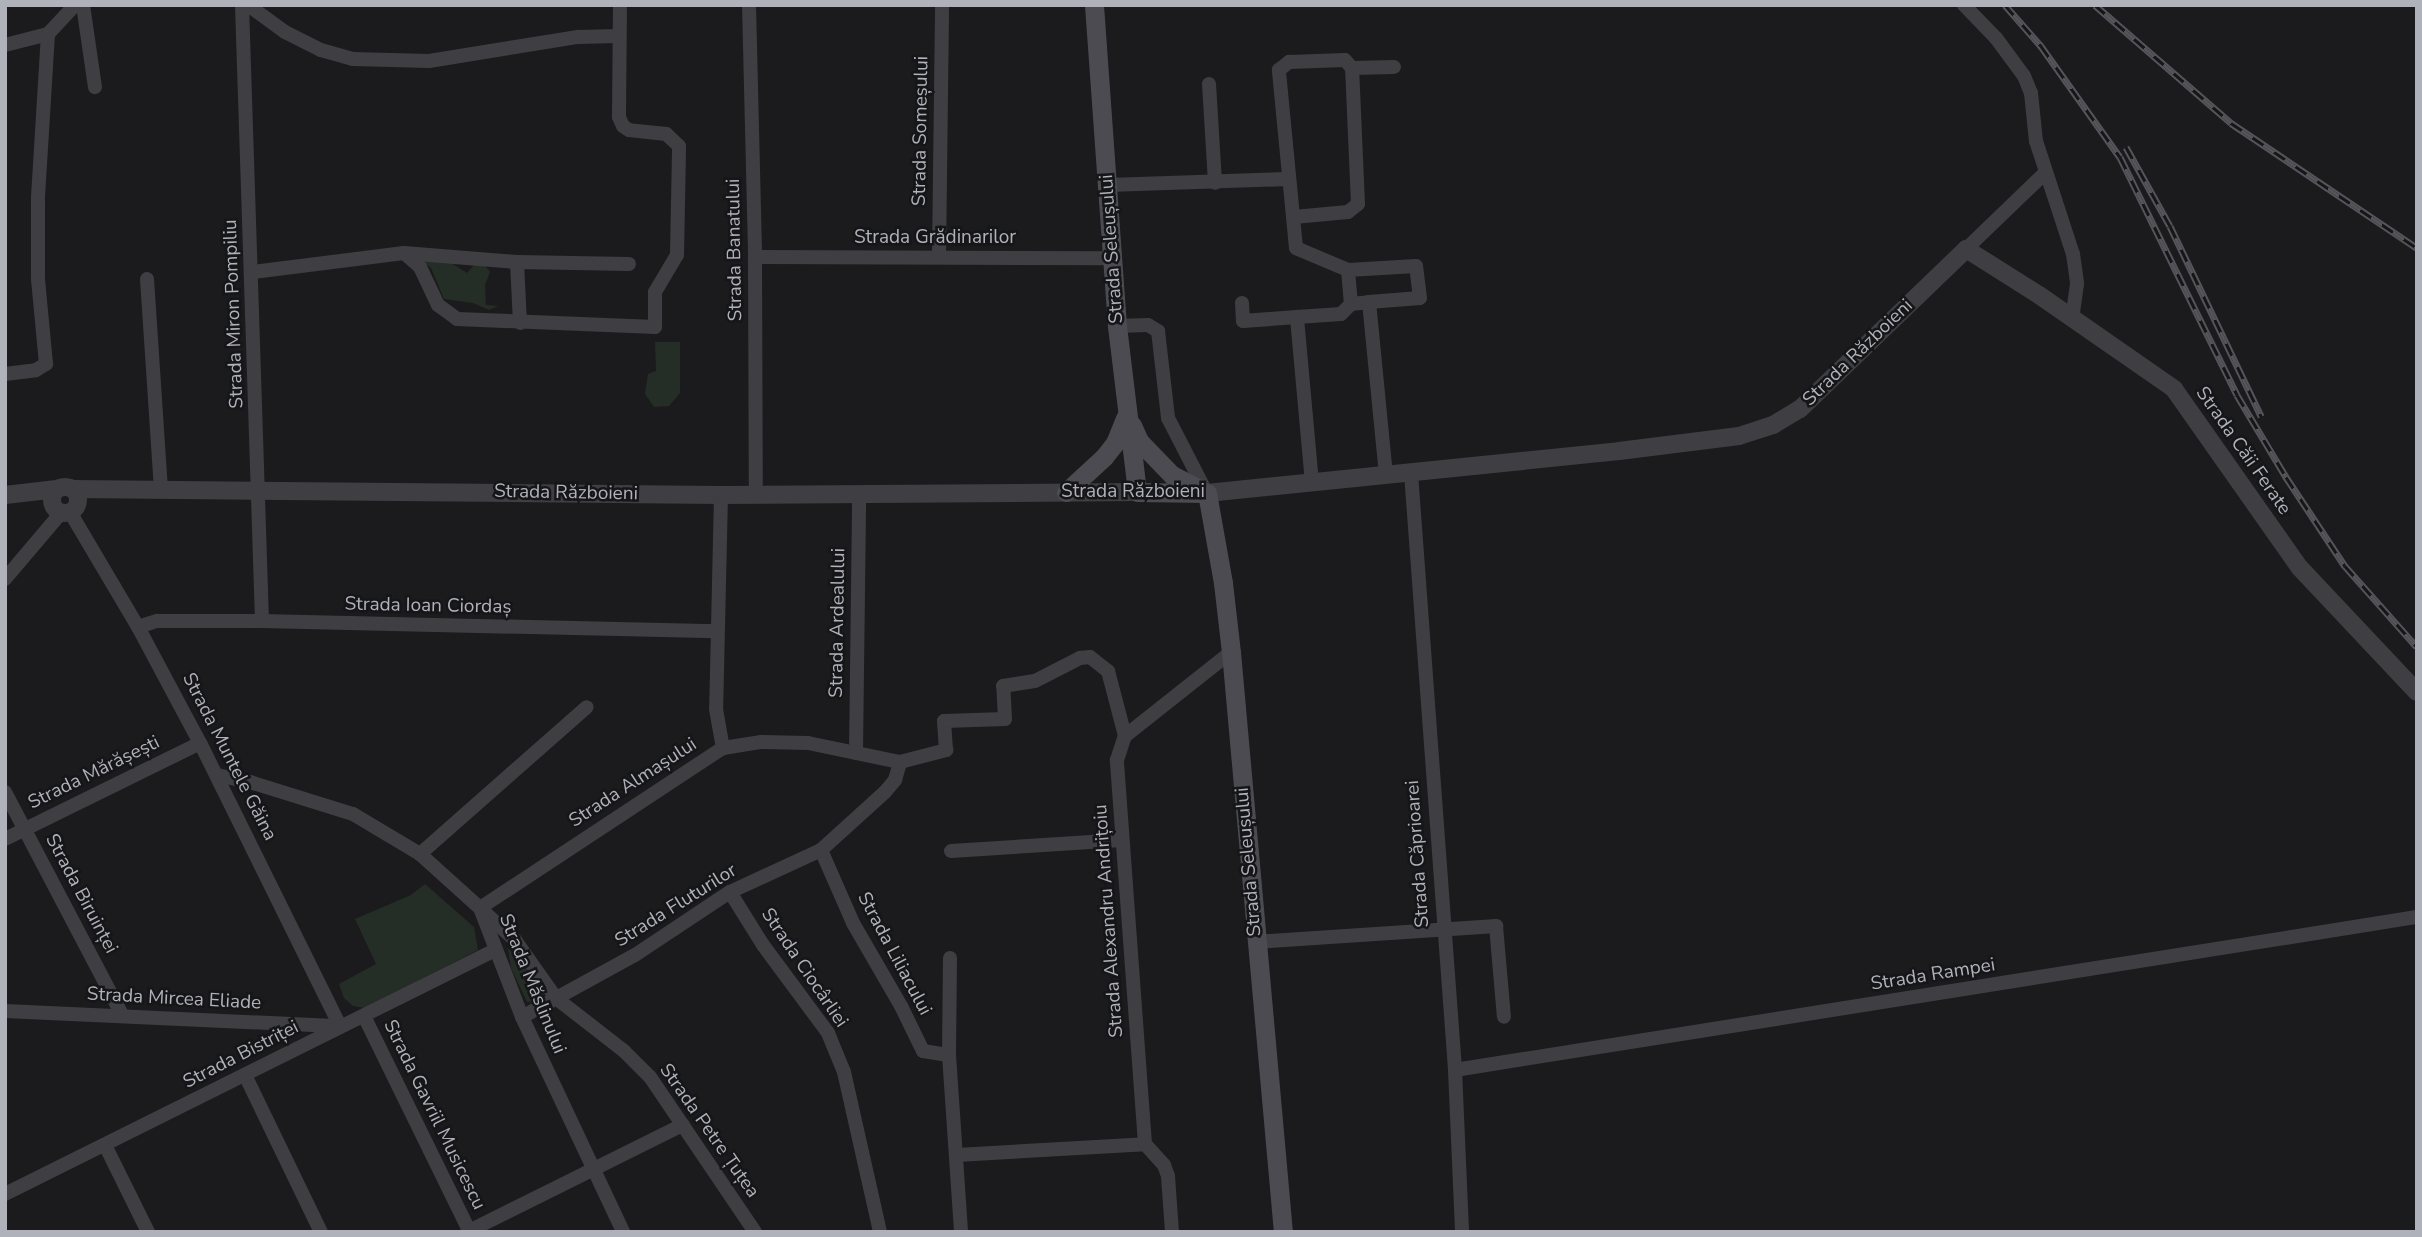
<!DOCTYPE html>
<html>
<head>
<meta charset="utf-8">
<style>
  body { margin:0 }
  #map { position:relative; width:2422px; height:1237px; overflow:hidden; background:#1b1b1d; font-family:"Nunito Sans",sans-serif }
  div>[style] { position:absolute }
  .green>* { inset:0; background:#252d27 }
  .minor>* { height:14px; margin:-7px; padding:0 7px; transform-origin:7px; border-radius:7px; background:#3f3e43 }
  .tertiary>* { height:18px; margin:-9px; padding:0 9px; transform-origin:9px; border-radius:9px; background:#3f3e43 }
  .tertiary>.ring { margin:-9px; padding:0; box-sizing:content-box; background:none; border:18px solid #3f3e43; border-radius:50% }
  .secondary>* { height:19px; margin:-9.5px; padding:0 9.5px; transform-origin:9.5px; border-radius:9.5px; background:#4b4b51 }
  .rail>* { height:7px; margin-top:-3.5px; transform-origin:0; background:repeating-linear-gradient(90deg,#161618 0 13px,#54545a 0 26px); box-sizing:border-box; border-block:2px solid #54545a }
  span { translate:-50% -50%; white-space:nowrap; text-align:center; line-height:1.15; -webkit-text-stroke:5px #161618; paint-order:stroke }
  .street-label { font-size:19px; color:#afb1bb }
  .frame { position:absolute; inset:0; border:7px solid #afb1bb; pointer-events:none }
</style>
</head>
<body>
<div id="map">
  <div class="green">
    <div style="clip-path:polygon(448px 261px,467px 273px,474px 265px,484px 264px,490px 272px,485px 285px,486px 305px,498px 306px,489px 310px,473px 303px,444px 299px,431px 268px,423px 262px)"></div>
    <div style="clip-path:polygon(655px 342px,680px 342px,680px 393px,669px 406px,654px 407px,645px 394px,648px 374px,656px 371px)"></div>
    <div style="clip-path:polygon(425px 884px,474px 927px,478px 950px,365px 1008px,353px 1006px,344px 998px,339px 984px,376px 964px,355px 919px,411px 895px)"></div>
    <div style="clip-path:polygon(508px 949px,516px 951px,544px 988px,544px 994px,537px 1001px,527px 1002px,511px 968px)"></div>
  </div>
  <div class="minor">
    <div style="left:83px;top:5px;width:83px;rotate:81.7deg"></div>
    <div style="left:242px;top:5px;width:616px;rotate:88.14deg"></div>
    <div style="left:248px;top:5px;width:46px;rotate:36.1deg"></div>
    <div style="left:285px;top:32px;width:40px;rotate:26.6deg"></div>
    <div style="left:321px;top:50px;width:33px;rotate:16deg"></div>
    <div style="left:353px;top:59px;width:76px;rotate:1.5deg"></div>
    <div style="left:429px;top:61px;width:151px;rotate:-9.2deg"></div>
    <div style="left:578px;top:37px;width:41px;rotate:-1.4deg"></div>
    <div style="left:749px;top:5px;width:252px;rotate:88.6deg"></div>
    <div style="left:755px;top:257px;width:238px;rotate:89.8deg"></div>
    <div style="left:1964px;top:5px;width:46px;rotate:45.9deg"></div>
    <div style="left:1996px;top:38px;width:47px;rotate:53.6deg"></div>
    <div style="left:2024px;top:76px;width:18px;rotate:68deg"></div>
    <div style="left:2031px;top:93px;width:48px;rotate:84.1deg"></div>
    <div style="left:2036px;top:141px;width:119px;rotate:71.9deg"></div>
    <div style="left:2073px;top:254px;width:30px;rotate:82deg"></div>
    <div style="left:2077px;top:284px;width:34px;rotate:98deg"></div>
    <div style="left:5px;top:45px;width:44px;rotate:-14.3deg"></div>
    <div style="left:48px;top:34px;width:40px;rotate:-47deg"></div>
    <div style="left:1209px;top:84px;width:99px;rotate:86.5deg"></div>
    <div style="left:1108px;top:185px;width:179px;rotate:-1.9deg"></div>
    <div style="left:1294px;top:217px;width:54px;rotate:-5.3deg"></div>
    <div style="left:1348px;top:212px;width:13px;rotate:-39deg"></div>
    <div style="left:1358px;top:204px;width:136px;rotate:-92.5deg"></div>
    <div style="left:1966px;top:249px;width:108px;rotate:-43.9deg"></div>
    <div style="left:404px;top:253px;width:21px;rotate:41deg"></div>
    <div style="left:420px;top:267px;width:42px;rotate:64.7deg"></div>
    <div style="left:438px;top:305px;width:24px;rotate:36deg"></div>
    <div style="left:457px;top:319px;width:198px;rotate:2.3deg"></div>
    <div style="left:655px;top:327px;width:35px;rotate:-90deg"></div>
    <div style="left:655px;top:292px;width:43px;rotate:-59.3deg"></div>
    <div style="left:677px;top:255px;width:109px;rotate:-88.9deg"></div>
    <div style="left:679px;top:146px;width:18px;rotate:-137deg"></div>
    <div style="left:666px;top:134px;width:37px;rotate:-174deg"></div>
    <div style="left:629px;top:130px;width:7px;rotate:-146deg"></div>
    <div style="left:623px;top:126px;width:10px;rotate:-114deg"></div>
    <div style="left:619px;top:117px;width:112px;rotate:-89.5deg"></div>
    <div style="left:755px;top:257px;width:359px;rotate:0.2deg"></div>
    <div style="left:939px;top:257px;width:252px;rotate:-89.3deg"></div>
    <div style="left:517px;top:262px;width:61px;rotate:87.2deg"></div>
    <div style="left:1348px;top:270px;width:34px;rotate:85deg"></div>
    <div style="left:1351px;top:304px;width:18px;rotate:-6deg"></div>
    <div style="left:1369px;top:302px;width:175px;rotate:84.4deg"></div>
    <div style="left:253px;top:272px;width:152px;rotate:-7.2deg"></div>
    <div style="left:404px;top:253px;width:113px;rotate:4.6deg"></div>
    <div style="left:517px;top:262px;width:112px;rotate:1deg"></div>
    <div style="left:147px;top:279px;width:210px;rotate:86.2deg"></div>
    <div style="left:1369px;top:302px;width:51px;rotate:-4.5deg"></div>
    <div style="left:1420px;top:298px;width:32px;rotate:-97deg"></div>
    <div style="left:1416px;top:266px;width:68px;rotate:176.6deg"></div>
    <div style="left:1348px;top:270px;width:56px;rotate:-157.1deg"></div>
    <div style="left:1296px;top:248px;width:179px;rotate:-95.5deg"></div>
    <div style="left:1279px;top:70px;width:13px;rotate:-39deg"></div>
    <div style="left:1289px;top:62px;width:56px;rotate:-2deg"></div>
    <div style="left:1345px;top:60px;width:11px;rotate:49deg"></div>
    <div style="left:1352px;top:68px;width:42px;rotate:-1.4deg"></div>
    <div style="left:1242px;top:303px;width:18px;rotate:87deg"></div>
    <div style="left:1243px;top:321px;width:54px;rotate:-4.2deg"></div>
    <div style="left:1117px;top:326px;width:31px;rotate:-2deg"></div>
    <div style="left:1148px;top:325px;width:12px;rotate:31deg"></div>
    <div style="left:1158px;top:331px;width:88px;rotate:83.4deg"></div>
    <div style="left:1168px;top:418px;width:83px;rotate:62.8deg"></div>
    <div style="left:5px;top:374px;width:31px;rotate:-7deg"></div>
    <div style="left:36px;top:370px;width:12px;rotate:-31deg"></div>
    <div style="left:46px;top:364px;width:85px;rotate:-95.4deg"></div>
    <div style="left:38px;top:279px;width:82px;rotate:-90deg"></div>
    <div style="left:38px;top:197px;width:163px;rotate:-86.5deg"></div>
    <div style="left:1411px;top:473px;width:599px;rotate:85.78deg"></div>
    <div style="left:1455px;top:1070px;width:162px;rotate:87.5deg"></div>
    <div style="left:1312px;top:483px;width:167px;rotate:-95.2deg"></div>
    <div style="left:1297px;top:317px;width:44px;rotate:-3.9deg"></div>
    <div style="left:1341px;top:314px;width:14px;rotate:-45deg"></div>
    <div style="left:721px;top:495px;width:214px;rotate:91.3deg"></div>
    <div style="left:716px;top:709px;width:40px;rotate:80deg"></div>
    <div style="left:5px;top:579px;width:87px;rotate:-49.7deg"></div>
    <div style="left:138px;top:627px;width:20px;rotate:-18deg"></div>
    <div style="left:157px;top:621px;width:105px"></div>
    <div style="left:262px;top:621px;width:455px;rotate:1.3deg"></div>
    <div style="left:856px;top:753px;width:259px;rotate:-89.3deg"></div>
    <div style="left:217px;top:775px;width:34px;rotate:12deg"></div>
    <div style="left:250px;top:782px;width:108px;rotate:17.3deg"></div>
    <div style="left:353px;top:814px;width:78px;rotate:30.8deg"></div>
    <div style="left:420px;top:854px;width:81px;rotate:42deg"></div>
    <div style="left:480px;top:908px;width:117px;rotate:68.9deg"></div>
    <div style="left:522px;top:1017px;width:238px;rotate:64.8deg"></div>
    <div style="left:5px;top:792px;width:252px;rotate:62.3deg"></div>
    <div style="left:5px;top:839px;width:217px;rotate:-26.2deg"></div>
    <div style="left:821px;top:850px;width:80px;rotate:66.3deg"></div>
    <div style="left:853px;top:923px;width:98px;rotate:60deg"></div>
    <div style="left:902px;top:1008px;width:48px;rotate:64deg"></div>
    <div style="left:923px;top:1051px;width:26px;rotate:9deg"></div>
    <div style="left:951px;top:851px;width:171px;rotate:-3.7deg"></div>
    <div style="left:420px;top:854px;width:222px;rotate:-41.4deg"></div>
    <div style="left:730px;top:892px;width:62px;rotate:58.1deg"></div>
    <div style="left:763px;top:945px;width:109px;rotate:53.5deg"></div>
    <div style="left:828px;top:1033px;width:42px;rotate:67.7deg"></div>
    <div style="left:844px;top:1072px;width:164px;rotate:77.3deg"></div>
    <div style="left:1255px;top:942px;width:242px;rotate:-3.8deg"></div>
    <div style="left:1496px;top:926px;width:91px;rotate:85deg"></div>
    <div style="left:950px;top:958px;width:97px;rotate:90.6deg"></div>
    <div style="left:949px;top:1055px;width:177px;rotate:86.1deg"></div>
    <div style="left:5px;top:1011px;width:335px;rotate:2.6deg"></div>
    <div style="left:340px;top:1026px;width:316px;rotate:-116.3deg"></div>
    <div style="left:200px;top:743px;width:132px;rotate:-118.1deg"></div>
    <div style="left:138px;top:627px;width:134px;rotate:-120.6deg"></div>
    <div style="left:364px;top:1016px;width:241px;rotate:63.9deg"></div>
    <div style="left:522px;top:1017px;width:129px;rotate:-28.8deg"></div>
    <div style="left:635px;top:955px;width:114px;rotate:-33.6deg"></div>
    <div style="left:730px;top:892px;width:100px;rotate:-24.8deg"></div>
    <div style="left:821px;top:850px;width:86px;rotate:-42.2deg"></div>
    <div style="left:885px;top:792px;width:16px;rotate:-50deg"></div>
    <div style="left:895px;top:780px;width:19px;rotate:-74deg"></div>
    <div style="left:1455px;top:1070px;width:974px;rotate:-9.04deg"></div>
    <div style="left:245px;top:1075px;width:174px;rotate:64.2deg"></div>
    <div style="left:105px;top:1145px;width:97px;rotate:63.7deg"></div>
    <div style="left:957px;top:1155px;width:188px;rotate:-3.3deg"></div>
    <div style="left:5px;top:1194px;width:547px;rotate:-26.47deg"></div>
    <div style="left:467px;top:1232px;width:241px;rotate:-26.4deg"></div>
    <div style="left:755px;top:1232px;width:187px;rotate:-124.1deg"></div>
    <div style="left:650px;top:1077px;width:37px;rotate:-135deg"></div>
    <div style="left:624px;top:1051px;width:86px;rotate:-142.1deg"></div>
    <div style="left:556px;top:998px;width:71px;rotate:-125.3deg"></div>
    <div style="left:515px;top:940px;width:47px;rotate:-137.6deg"></div>
    <div style="left:480px;top:908px;width:291px;rotate:-33.4deg"></div>
    <div style="left:723px;top:748px;width:39px;rotate:-9deg"></div>
    <div style="left:762px;top:742px;width:46px;rotate:1.2deg"></div>
    <div style="left:808px;top:743px;width:94px;rotate:11.7deg"></div>
    <div style="left:900px;top:762px;width:48px;rotate:-14.6deg"></div>
    <div style="left:946px;top:750px;width:29px;rotate:-94deg"></div>
    <div style="left:944px;top:721px;width:61px;rotate:-1.9deg"></div>
    <div style="left:1005px;top:719px;width:33px;rotate:-93deg"></div>
    <div style="left:1003px;top:686px;width:32px;rotate:-9deg"></div>
    <div style="left:1035px;top:681px;width:51px;rotate:-27.1deg"></div>
    <div style="left:1080px;top:658px;width:10px;rotate:-6deg"></div>
    <div style="left:1090px;top:657px;width:23px;rotate:38deg"></div>
    <div style="left:1108px;top:671px;width:67px;rotate:75.3deg"></div>
    <div style="left:1172px;top:1232px;width:56px;rotate:-94.1deg"></div>
    <div style="left:1168px;top:1176px;width:12px;rotate:-110deg"></div>
    <div style="left:1164px;top:1165px;width:28px;rotate:-132deg"></div>
    <div style="left:1145px;top:1144px;width:385px;rotate:-94.2deg"></div>
    <div style="left:1117px;top:760px;width:25px;rotate:-72deg"></div>
    <div style="left:1125px;top:736px;width:135px;rotate:-38.4deg"></div>
  </div>
  <div class="tertiary">
    <div class="ring" style="left:52px;top:487px;width:8px;height:8px"></div>
    <div style="left:72px;top:489px;width:649px;rotate:0.53deg"></div>
    <div style="left:721px;top:495px;width:416px;rotate:-0.4deg"></div>
    <div style="left:1207px;top:493px;width:414px;rotate:-5.8deg"></div>
    <div style="left:1619px;top:451px;width:121px;rotate:-7.1deg"></div>
    <div style="left:1739px;top:436px;width:36px;rotate:-18deg"></div>
    <div style="left:1773px;top:425px;width:31px;rotate:-31deg"></div>
    <div style="left:1800px;top:409px;width:231px;rotate:-43.9deg"></div>
    <div style="left:1966px;top:249px;width:86px;rotate:32.2deg"></div>
    <div style="left:2039px;top:295px;width:165px;rotate:34.8deg"></div>
    <div style="left:2174px;top:389px;width:219px;rotate:54.9deg"></div>
    <div style="left:2300px;top:568px;width:170px;rotate:46.7deg"></div>
    <div style="left:5px;top:495px;width:52px;rotate:-6.6deg"></div>
  </div>
  <div class="secondary">
    <div style="left:1094px;top:5px;width:322px;rotate:85.9deg"></div>
    <div style="left:1117px;top:326px;width:167px;rotate:83.1deg"></div>
    <div style="left:1137px;top:492px;width:70px;rotate:0.8deg"></div>
    <div style="left:1132px;top:425px;width:17px;rotate:66deg"></div>
    <div style="left:1139px;top:441px;width:47px;rotate:45.9deg"></div>
    <div style="left:1172px;top:475px;width:30px;rotate:27deg"></div>
    <div style="left:1066px;top:492px;width:52px;rotate:-42.6deg"></div>
    <div style="left:1104px;top:457px;width:18px;rotate:-52deg"></div>
    <div style="left:1115px;top:443px;width:27px;rotate:-68deg"></div>
    <div style="left:1207px;top:493px;width:91px;rotate:79.9deg"></div>
    <div style="left:1223px;top:583px;width:69px;rotate:83.4deg"></div>
    <div style="left:1231px;top:652px;width:582px;rotate:84.88deg"></div>
  </div>
  <div class="rail">
    <div style="left:2005px;top:5px;width:55px;rotate:48.7deg"></div>
    <div style="left:2041px;top:46px;width:136px;rotate:54.6deg"></div>
    <div style="left:2120px;top:157px;width:265px;rotate:63.8deg"></div>
    <div style="left:2237px;top:395px;width:96px;rotate:59.1deg"></div>
    <div style="left:2286px;top:477px;width:107px;rotate:56.5deg"></div>
    <div style="left:2345px;top:566px;width:108px;rotate:48.4deg"></div>
    <div style="left:2095px;top:5px;width:180px;rotate:40.9deg"></div>
    <div style="left:2231px;top:123px;width:224px;rotate:33.9deg"></div>
    <div style="left:2126px;top:147px;width:90px;rotate:60.9deg"></div>
    <div style="left:2170px;top:226px;width:211px;rotate:64.4deg"></div>
  </div>
  <div class="street-label">
    <span style="left:921px;top:131px;rotate:-89deg">Strada Someșului</span>
    <span style="left:935px;top:238px">Strada Grădinarilor</span>
    <span style="left:1112px;top:249px;rotate:-94deg">Strada Seleușului</span>
    <span style="left:735px;top:250px;rotate:-91deg">Strada Banatului</span>
    <span style="left:234px;top:314px;rotate:-92deg">Strada Miron Pompiliu</span>
    <span style="left:1858px;top:353px;rotate:-44deg">Strada Războieni</span>
    <span style="left:2243px;top:451px;rotate:55deg">Strada Căii Ferate</span>
    <span style="left:1133px;top:492px">Strada Războieni</span>
    <span style="left:566px;top:493px;rotate:1deg">Strada Războieni</span>
    <span style="left:428px;top:606px;rotate:1deg">Strada Ioan Ciordaș</span>
    <span style="left:838px;top:623px;rotate:-89deg">Strada Ardealului</span>
    <span style="left:229px;top:757px;rotate:63deg">Strada Muntele Găina</span>
    <span style="left:94px;top:773px;rotate:-26deg">Strada Mărășești</span>
    <span style="left:633px;top:783px;rotate:-33deg">Strada Almașului</span>
    <span style="left:1418px;top:854px;rotate:-94deg">Strada Căprioarei</span>
    <span style="left:1249px;top:862px;rotate:-95deg">Strada Seleușului</span>
    <span style="left:81px;top:894px;rotate:62deg">Strada Biruinței</span>
    <span style="left:676px;top:906px;rotate:-32deg">Strada Fluturilor</span>
    <span style="left:1109px;top:921px;rotate:-94deg">Strada Alexandru Andrițoiu</span>
    <span style="left:894px;top:954px;rotate:62deg">Strada Liliacului</span>
    <span style="left:804px;top:968px;rotate:56deg">Strada Ciocârliei</span>
    <span style="left:1933px;top:975px;rotate:-9deg">Strada Rampei</span>
    <span style="left:532px;top:984px;rotate:68deg">Strada Măslinului</span>
    <span style="left:174px;top:999px;rotate:3deg">Strada Mircea Eliade</span>
    <span style="left:241px;top:1055px;rotate:-27deg">Strada Bistriței</span>
    <span style="left:434px;top:1115px;rotate:64deg">Strada Gavriil Musicescu</span>
    <span style="left:709px;top:1131px;rotate:55deg">Strada Petre Țuțea</span>
  </div>
  <div class="frame"></div>
</div>
</body>
</html>
